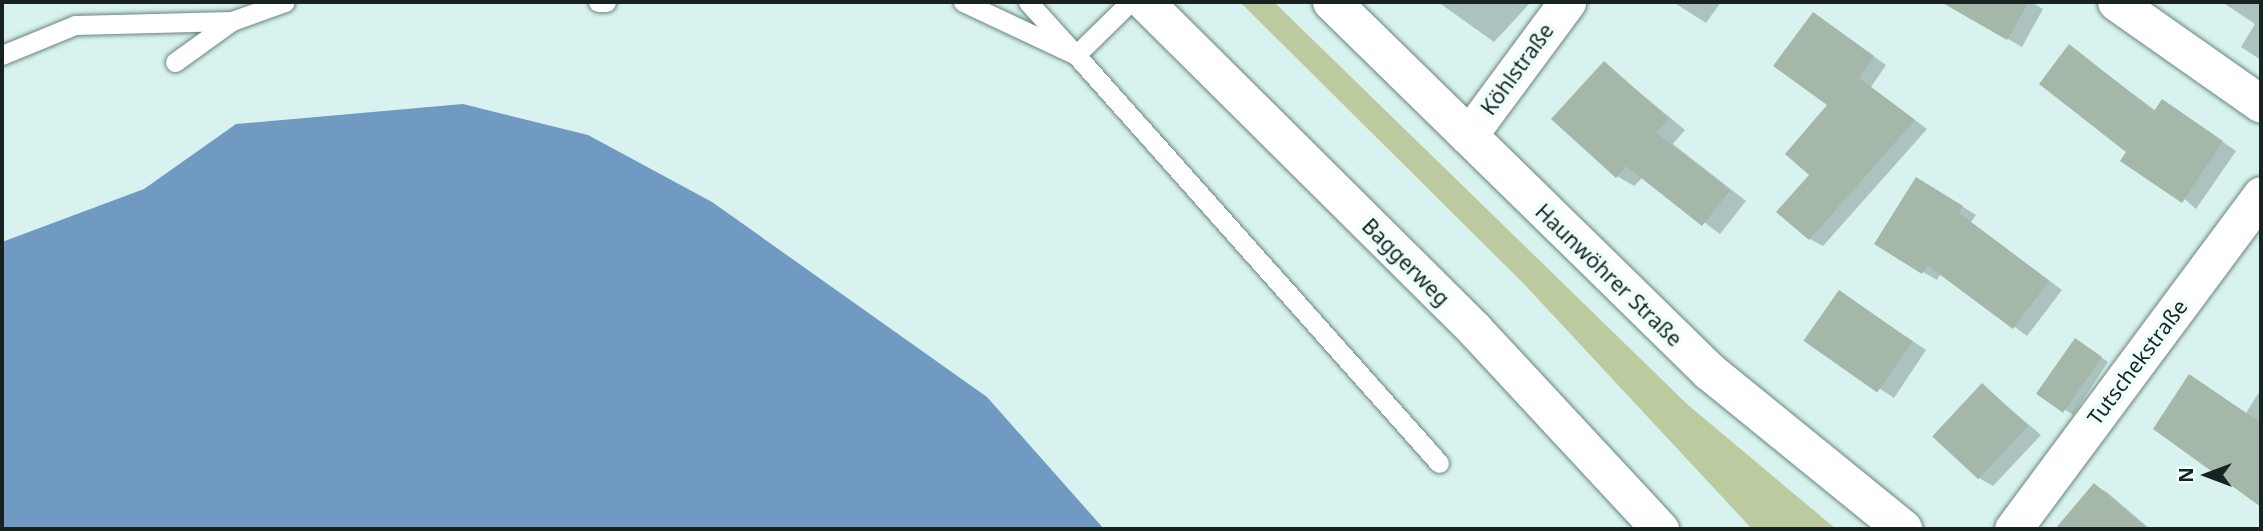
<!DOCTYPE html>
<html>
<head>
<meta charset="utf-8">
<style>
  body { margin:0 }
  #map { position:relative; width:2263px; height:531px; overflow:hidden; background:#d8f3ef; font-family:"Noto Sans",sans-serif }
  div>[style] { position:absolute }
  .green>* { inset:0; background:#bccaa0 }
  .water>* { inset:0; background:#709ac1 }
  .shadow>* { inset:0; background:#0003 }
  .building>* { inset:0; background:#a4b7a9; transform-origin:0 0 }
  .roads { filter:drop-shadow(0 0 2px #6a837f) drop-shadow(0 0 2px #6a837f) }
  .lane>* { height:19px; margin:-9.5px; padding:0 9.5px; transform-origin:9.5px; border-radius:9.5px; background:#fff }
  .street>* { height:37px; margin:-18.5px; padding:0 18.5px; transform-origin:18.5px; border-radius:18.5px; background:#fff }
  .secondary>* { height:38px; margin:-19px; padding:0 19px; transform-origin:19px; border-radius:19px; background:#fff }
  span { translate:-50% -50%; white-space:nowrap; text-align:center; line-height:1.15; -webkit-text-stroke:7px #edfefb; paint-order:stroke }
  .street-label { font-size:21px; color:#182220 }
  .frame { position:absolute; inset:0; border:4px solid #182220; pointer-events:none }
  .north { position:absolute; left:2172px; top:440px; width:70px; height:70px; -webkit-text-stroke:5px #edfefb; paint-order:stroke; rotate:270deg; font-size:19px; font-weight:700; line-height:28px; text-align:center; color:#182220 }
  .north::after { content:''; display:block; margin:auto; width:24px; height:32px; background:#182220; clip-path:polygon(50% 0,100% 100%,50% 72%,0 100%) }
</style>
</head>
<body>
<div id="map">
  <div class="green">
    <div style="clip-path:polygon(1240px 2px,1274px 2px,1688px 405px,1836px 529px,1752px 529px,1524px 284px)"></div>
  </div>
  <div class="water">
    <div style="clip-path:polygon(463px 104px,588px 135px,712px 202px,987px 397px,1104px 529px,2px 529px,2px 242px,144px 189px,236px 124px)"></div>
  </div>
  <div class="shadow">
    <div style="clip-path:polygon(1438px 2px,1531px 2px,1494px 42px)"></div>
    <div style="clip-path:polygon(1673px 2px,1721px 2px,1706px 23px)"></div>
    <div style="clip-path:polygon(2031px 2px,2043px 9px,2022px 47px,1946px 3px)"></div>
    <div style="clip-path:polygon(2222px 2px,2261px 2px,2261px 60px,2241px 47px,2255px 24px)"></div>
    <div style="clip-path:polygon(1813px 14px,1886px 65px,1871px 87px,1927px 129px,1823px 246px,1810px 239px,1811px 175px,1830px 105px)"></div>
    <div style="clip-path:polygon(2069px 46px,2156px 111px,2176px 110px,2236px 151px,2196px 209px,2129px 151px)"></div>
    <div style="clip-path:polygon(1604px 63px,1685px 130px,1673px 144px,1746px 201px,1720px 234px,1643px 177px,1634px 186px,1617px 176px)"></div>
    <div style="clip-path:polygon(1931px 187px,1976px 215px,1971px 222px,2062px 290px,2027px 336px,1941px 273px,1937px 280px,1923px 272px)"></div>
    <div style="clip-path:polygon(1853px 301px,1926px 350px,1894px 398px,1807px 341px)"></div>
    <div style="clip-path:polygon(2082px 344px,2108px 362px,2073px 415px,2040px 393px)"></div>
    <div style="clip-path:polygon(1982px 385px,2041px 435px,1993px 486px,1979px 478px)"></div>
    <div style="clip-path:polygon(2261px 389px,2261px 505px,2246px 413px)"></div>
    <div style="clip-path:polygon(2094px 485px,2108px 493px,2150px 529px,2070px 529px,2063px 523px)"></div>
  </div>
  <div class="building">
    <div style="clip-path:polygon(1941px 2px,2029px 2px,2007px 40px)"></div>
    <div style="clip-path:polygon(1813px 12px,1874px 56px,1859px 78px,1915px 120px,1809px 240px,1776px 212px,1809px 175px,1785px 154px,1827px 105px,1773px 66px)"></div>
    <div style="clip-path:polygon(2069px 44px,2154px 111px,2162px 99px,2223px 141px,2182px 203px,2120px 161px,2126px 152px,2039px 84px)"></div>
    <div style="clip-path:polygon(1604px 61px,1669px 119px,1656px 133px,1730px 190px,1702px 226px,1626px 166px,1616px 178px,1551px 119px)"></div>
    <div style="clip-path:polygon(1916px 177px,1963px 206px,1959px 213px,2049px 281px,2013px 329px,1927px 265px,1922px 274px,1874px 244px)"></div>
    <div style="left:1839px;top:290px;width:90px;height:62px;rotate:35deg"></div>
    <div style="left:2075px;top:338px;width:33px;height:68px;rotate:35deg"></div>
    <div style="clip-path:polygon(2189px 374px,2261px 423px,2261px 507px,2153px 429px)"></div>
    <div style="left:1982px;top:383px;width:63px;height:73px;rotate:43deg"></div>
    <div style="clip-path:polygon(2094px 483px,2148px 529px,2055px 529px)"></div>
  </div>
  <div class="roads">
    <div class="lane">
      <div style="left:598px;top:2px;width:8px"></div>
      <div style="left:963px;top:2px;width:125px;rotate:25.1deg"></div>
      <div style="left:1076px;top:55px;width:546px;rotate:48.34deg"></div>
      <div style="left:1028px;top:2px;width:72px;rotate:47.8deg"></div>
      <div style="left:1076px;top:55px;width:76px;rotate:-44.5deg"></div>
      <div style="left:2px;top:55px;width:79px;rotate:-22.3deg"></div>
      <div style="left:75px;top:25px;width:157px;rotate:-1.5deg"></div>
      <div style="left:175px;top:62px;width:70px;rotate:-35.7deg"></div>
      <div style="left:232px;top:21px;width:56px;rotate:-19.7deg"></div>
    </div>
    <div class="street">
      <div style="left:1145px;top:2px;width:465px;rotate:44.8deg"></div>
      <div style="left:1475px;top:330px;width:272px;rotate:47.1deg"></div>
      <div style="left:2116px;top:2px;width:177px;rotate:35.1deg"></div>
      <div style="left:1468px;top:136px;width:167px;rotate:-53.5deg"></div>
      <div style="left:2013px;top:529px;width:416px;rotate:-53.4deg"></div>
    </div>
    <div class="secondary">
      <div style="left:1332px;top:2px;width:529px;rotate:44.39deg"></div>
      <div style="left:1710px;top:372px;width:249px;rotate:39.1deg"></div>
    </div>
  </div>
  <div class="street-label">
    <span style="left:1517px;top:69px;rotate:-54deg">Köhlstraße</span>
    <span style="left:1406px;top:262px;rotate:45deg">Baggerweg</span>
    <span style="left:1609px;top:275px;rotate:44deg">Haunwöhrer Straße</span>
    <span style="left:2137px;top:362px;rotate:-53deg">Tutschekstraße</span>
  </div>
  <div class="frame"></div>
  <div class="north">N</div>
</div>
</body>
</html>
